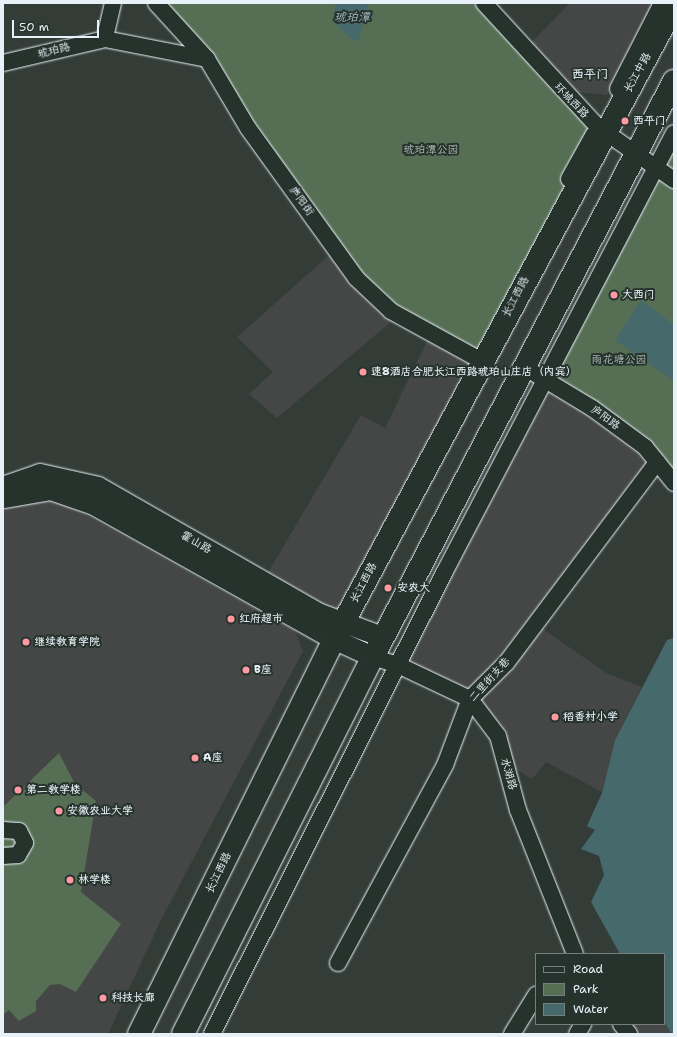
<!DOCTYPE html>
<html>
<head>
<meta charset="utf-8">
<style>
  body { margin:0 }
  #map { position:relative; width:677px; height:1037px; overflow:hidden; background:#343c38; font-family:"Shantell Sans","LXGW WenKai TC",sans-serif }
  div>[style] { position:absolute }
  .built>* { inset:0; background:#454746 }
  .green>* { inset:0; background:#566e54 }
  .water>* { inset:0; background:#46696b }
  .roads { filter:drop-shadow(0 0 1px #e8f1f8) drop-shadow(0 0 1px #e8f1f8) }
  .minor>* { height:16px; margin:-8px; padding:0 8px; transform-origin:8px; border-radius:8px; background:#26332d }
  .major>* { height:20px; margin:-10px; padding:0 10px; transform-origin:10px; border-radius:10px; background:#26332d }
  .highway>* { height:22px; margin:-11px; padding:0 11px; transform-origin:11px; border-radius:11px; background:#26332d }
  .dots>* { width:11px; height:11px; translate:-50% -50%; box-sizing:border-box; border:2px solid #26332d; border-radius:50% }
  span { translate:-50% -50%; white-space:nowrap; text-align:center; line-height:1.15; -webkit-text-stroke:4px #26332d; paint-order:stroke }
  .street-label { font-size:11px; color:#e8f1f8 }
  .poi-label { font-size:11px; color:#e8f1f8; font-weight:700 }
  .left { translate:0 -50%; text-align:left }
  .park-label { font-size:11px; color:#aebdb6 }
  .water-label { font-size:12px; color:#a7bbc0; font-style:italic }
  .neighbourhood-label { font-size:12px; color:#e8f1f8; font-weight:700 }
  .frame { position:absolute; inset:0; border:4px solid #e8f1f8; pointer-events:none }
  .legend { position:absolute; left:535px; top:953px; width:130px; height:72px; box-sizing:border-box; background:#26332d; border:1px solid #747f7e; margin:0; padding:5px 7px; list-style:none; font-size:12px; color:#e8f1f8 }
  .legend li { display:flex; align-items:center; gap:8px; height:20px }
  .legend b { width:20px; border:1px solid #747f7e }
  .scale { position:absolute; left:12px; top:20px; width:87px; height:18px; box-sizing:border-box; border:2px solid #e8f1f8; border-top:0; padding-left:5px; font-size:12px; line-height:14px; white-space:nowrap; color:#e8f1f8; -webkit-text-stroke:3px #26332d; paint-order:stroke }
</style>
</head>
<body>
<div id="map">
  <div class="built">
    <div style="clip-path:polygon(570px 3px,657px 3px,607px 95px,576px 92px,529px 45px)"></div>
    <div style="clip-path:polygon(336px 249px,399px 315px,277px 418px,249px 394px,273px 372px,237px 337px)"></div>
    <div style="clip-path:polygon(431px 333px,476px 357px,338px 620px,263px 581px,361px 415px,385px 428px)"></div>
    <div style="clip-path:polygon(547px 381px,657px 462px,536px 624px,606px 673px,642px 687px,615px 740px,602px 792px,546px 762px,532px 779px,505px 763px,470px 699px,398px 665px)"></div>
    <div style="clip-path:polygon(47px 500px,70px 506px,295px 631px,303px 651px,161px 920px,108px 1034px,3px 1034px,3px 509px)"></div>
    <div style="clip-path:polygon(664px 1022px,672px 1034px,629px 1034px,621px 1024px)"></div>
  </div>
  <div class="green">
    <div style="clip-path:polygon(156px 3px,484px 3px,598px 127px,476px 357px,391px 311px)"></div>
    <div style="clip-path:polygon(674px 133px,674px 483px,645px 447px,547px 381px)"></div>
    <div style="clip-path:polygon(59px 753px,75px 784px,96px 801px,81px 892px,121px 924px,76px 992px,60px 984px,50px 985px,36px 1001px,36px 1011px,19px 1021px,9px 1010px,3px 1015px,3px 807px)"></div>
  </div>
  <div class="water">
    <div style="clip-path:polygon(336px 3px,369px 3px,358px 41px,352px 40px,332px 20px)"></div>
    <div style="clip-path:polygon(641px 300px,674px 325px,674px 381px,615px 340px)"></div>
    <div style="clip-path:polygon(674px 638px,674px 1034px,672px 1034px,664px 1022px,664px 954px,620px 954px,591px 902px,604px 875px,599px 856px,581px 849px,595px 830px,587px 826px,602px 793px,615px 740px,667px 640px)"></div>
  </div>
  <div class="roads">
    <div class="minor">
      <div style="left:113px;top:3px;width:37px;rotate:103deg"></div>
      <div style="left:105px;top:39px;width:104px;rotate:11.1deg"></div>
      <div style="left:156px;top:3px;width:76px;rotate:47.7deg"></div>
      <div style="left:207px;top:59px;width:80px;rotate:59.3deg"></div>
      <div style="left:248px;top:128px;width:185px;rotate:54.2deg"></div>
      <div style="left:356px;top:278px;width:48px;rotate:43.3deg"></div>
      <div style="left:391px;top:311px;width:104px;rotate:28.8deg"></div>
      <div style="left:484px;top:3px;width:168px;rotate:47.4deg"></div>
      <div style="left:598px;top:127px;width:93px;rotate:34.9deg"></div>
      <div style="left:3px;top:63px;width:105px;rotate:-13.2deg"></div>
      <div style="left:618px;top:89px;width:97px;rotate:-62.9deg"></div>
      <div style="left:569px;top:179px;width:51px;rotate:-60.9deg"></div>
      <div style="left:524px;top:367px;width:79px;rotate:31.1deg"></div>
      <div style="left:592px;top:408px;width:66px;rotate:36.3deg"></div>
      <div style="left:645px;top:447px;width:46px;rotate:51.1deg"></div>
      <div style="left:373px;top:657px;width:26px;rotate:18deg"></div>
      <div style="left:398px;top:665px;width:80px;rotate:25.3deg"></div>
      <div style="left:470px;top:699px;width:46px;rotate:52.9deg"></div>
      <div style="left:498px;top:736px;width:77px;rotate:74.9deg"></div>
      <div style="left:518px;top:810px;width:155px;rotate:68.4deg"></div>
      <div style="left:3px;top:830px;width:16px;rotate:4deg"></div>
      <div style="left:19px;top:831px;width:13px;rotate:63deg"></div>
      <div style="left:25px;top:843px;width:14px;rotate:120deg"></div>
      <div style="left:18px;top:855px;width:15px;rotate:176deg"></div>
      <div style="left:338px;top:963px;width:225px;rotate:-61.6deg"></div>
      <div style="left:445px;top:765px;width:71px;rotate:-69.3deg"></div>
      <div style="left:470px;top:699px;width:52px;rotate:-45deg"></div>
      <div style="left:507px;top:662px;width:250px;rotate:-53.1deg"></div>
      <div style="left:621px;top:1024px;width:13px;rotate:51deg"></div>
      <div style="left:212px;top:1034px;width:516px;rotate:-63.29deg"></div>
      <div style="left:444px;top:573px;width:496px;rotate:-62.4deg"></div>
      <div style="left:512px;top:1034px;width:46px;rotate:-58.4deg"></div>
      <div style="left:577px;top:1034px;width:12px;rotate:-59deg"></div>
    </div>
    <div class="major">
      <div style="left:3px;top:487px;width:39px;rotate:-19deg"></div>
      <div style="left:40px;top:474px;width:59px;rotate:12.6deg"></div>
      <div style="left:98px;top:487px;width:256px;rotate:29.8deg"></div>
      <div style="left:320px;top:614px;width:67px;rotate:20.1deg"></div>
      <div style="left:5px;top:498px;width:47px;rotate:-9.9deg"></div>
      <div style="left:51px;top:490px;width:46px;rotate:19.2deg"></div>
      <div style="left:94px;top:505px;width:270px;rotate:29.3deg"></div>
      <div style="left:329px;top:637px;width:48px;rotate:24.4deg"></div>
    </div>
    <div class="highway">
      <div style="left:139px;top:1034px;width:440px;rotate:-63.7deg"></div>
      <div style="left:334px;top:640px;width:719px;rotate:-61.8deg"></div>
      <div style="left:183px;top:1034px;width:422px;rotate:-63.3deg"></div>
      <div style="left:373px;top:657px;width:650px;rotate:-62.41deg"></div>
    </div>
  </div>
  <div class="dots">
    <div style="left:625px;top:121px;background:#ff9aa2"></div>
    <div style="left:614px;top:295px;background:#ff9aa2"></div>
    <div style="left:363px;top:372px;background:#ff9aa2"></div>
    <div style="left:388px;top:588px;background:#ff9aa2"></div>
    <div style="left:231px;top:619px;background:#ff9aa2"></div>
    <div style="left:26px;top:642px;background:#ff9aa2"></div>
    <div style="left:246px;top:670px;background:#ff9aa2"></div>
    <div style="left:555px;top:717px;background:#ff9aa2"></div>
    <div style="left:195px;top:758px;background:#ff9aa2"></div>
    <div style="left:18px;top:790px;background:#ff9aa2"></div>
    <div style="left:59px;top:811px;background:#ff9aa2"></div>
    <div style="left:70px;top:880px;background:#ff9aa2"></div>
    <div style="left:103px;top:998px;background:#ff9aa2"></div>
  </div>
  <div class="street-label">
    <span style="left:54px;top:51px;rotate:-14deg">琥珀路</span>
    <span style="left:638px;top:73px;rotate:-61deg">长江中路</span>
    <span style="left:571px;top:101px;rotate:46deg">环城西路</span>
    <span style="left:301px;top:201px;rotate:54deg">庐阳街</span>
    <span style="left:516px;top:297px;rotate:-62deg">长江西路</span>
    <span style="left:605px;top:418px;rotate:36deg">庐阳路</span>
    <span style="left:196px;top:543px;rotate:30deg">霍山路</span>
    <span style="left:364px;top:583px;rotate:-62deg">长江西路</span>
    <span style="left:490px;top:680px;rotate:-48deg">二里街支巷</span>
    <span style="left:508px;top:774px;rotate:74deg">水湖路</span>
    <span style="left:219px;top:873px;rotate:-64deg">长江西路</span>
  </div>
  <div class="poi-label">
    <span class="left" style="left:633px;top:121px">西平门</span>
    <span class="left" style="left:622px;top:295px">大西门</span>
    <span class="left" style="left:371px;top:372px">速8酒店合肥长江西路琥珀山庄店（内宾）</span>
    <span class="left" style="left:397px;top:588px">安农大</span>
    <span class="left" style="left:239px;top:619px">红府超市</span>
    <span class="left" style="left:34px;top:642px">继续教育学院</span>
    <span class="left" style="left:254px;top:670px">B座</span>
    <span class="left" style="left:563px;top:717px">稻香村小学</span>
    <span class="left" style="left:203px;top:758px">A座</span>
    <span class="left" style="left:26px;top:790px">第二教学楼</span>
    <span class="left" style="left:67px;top:811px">安徽农业大学</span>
    <span class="left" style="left:78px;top:880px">林学楼</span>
    <span class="left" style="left:111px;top:998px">科技长廊</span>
  </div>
  <div class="park-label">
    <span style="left:431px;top:150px">琥珀潭公园</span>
    <span style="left:619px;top:360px">雨花塘公园</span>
  </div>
  <div class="water-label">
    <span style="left:352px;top:18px">琥珀潭</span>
  </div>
  <div class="neighbourhood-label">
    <span style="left:590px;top:75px">西平门</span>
  </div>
  <div class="frame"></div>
  <ul class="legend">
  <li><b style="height:5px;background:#26332d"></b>Road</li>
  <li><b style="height:11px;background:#566e54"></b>Park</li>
  <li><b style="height:11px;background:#46696b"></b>Water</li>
  </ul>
  <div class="scale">50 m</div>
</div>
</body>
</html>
